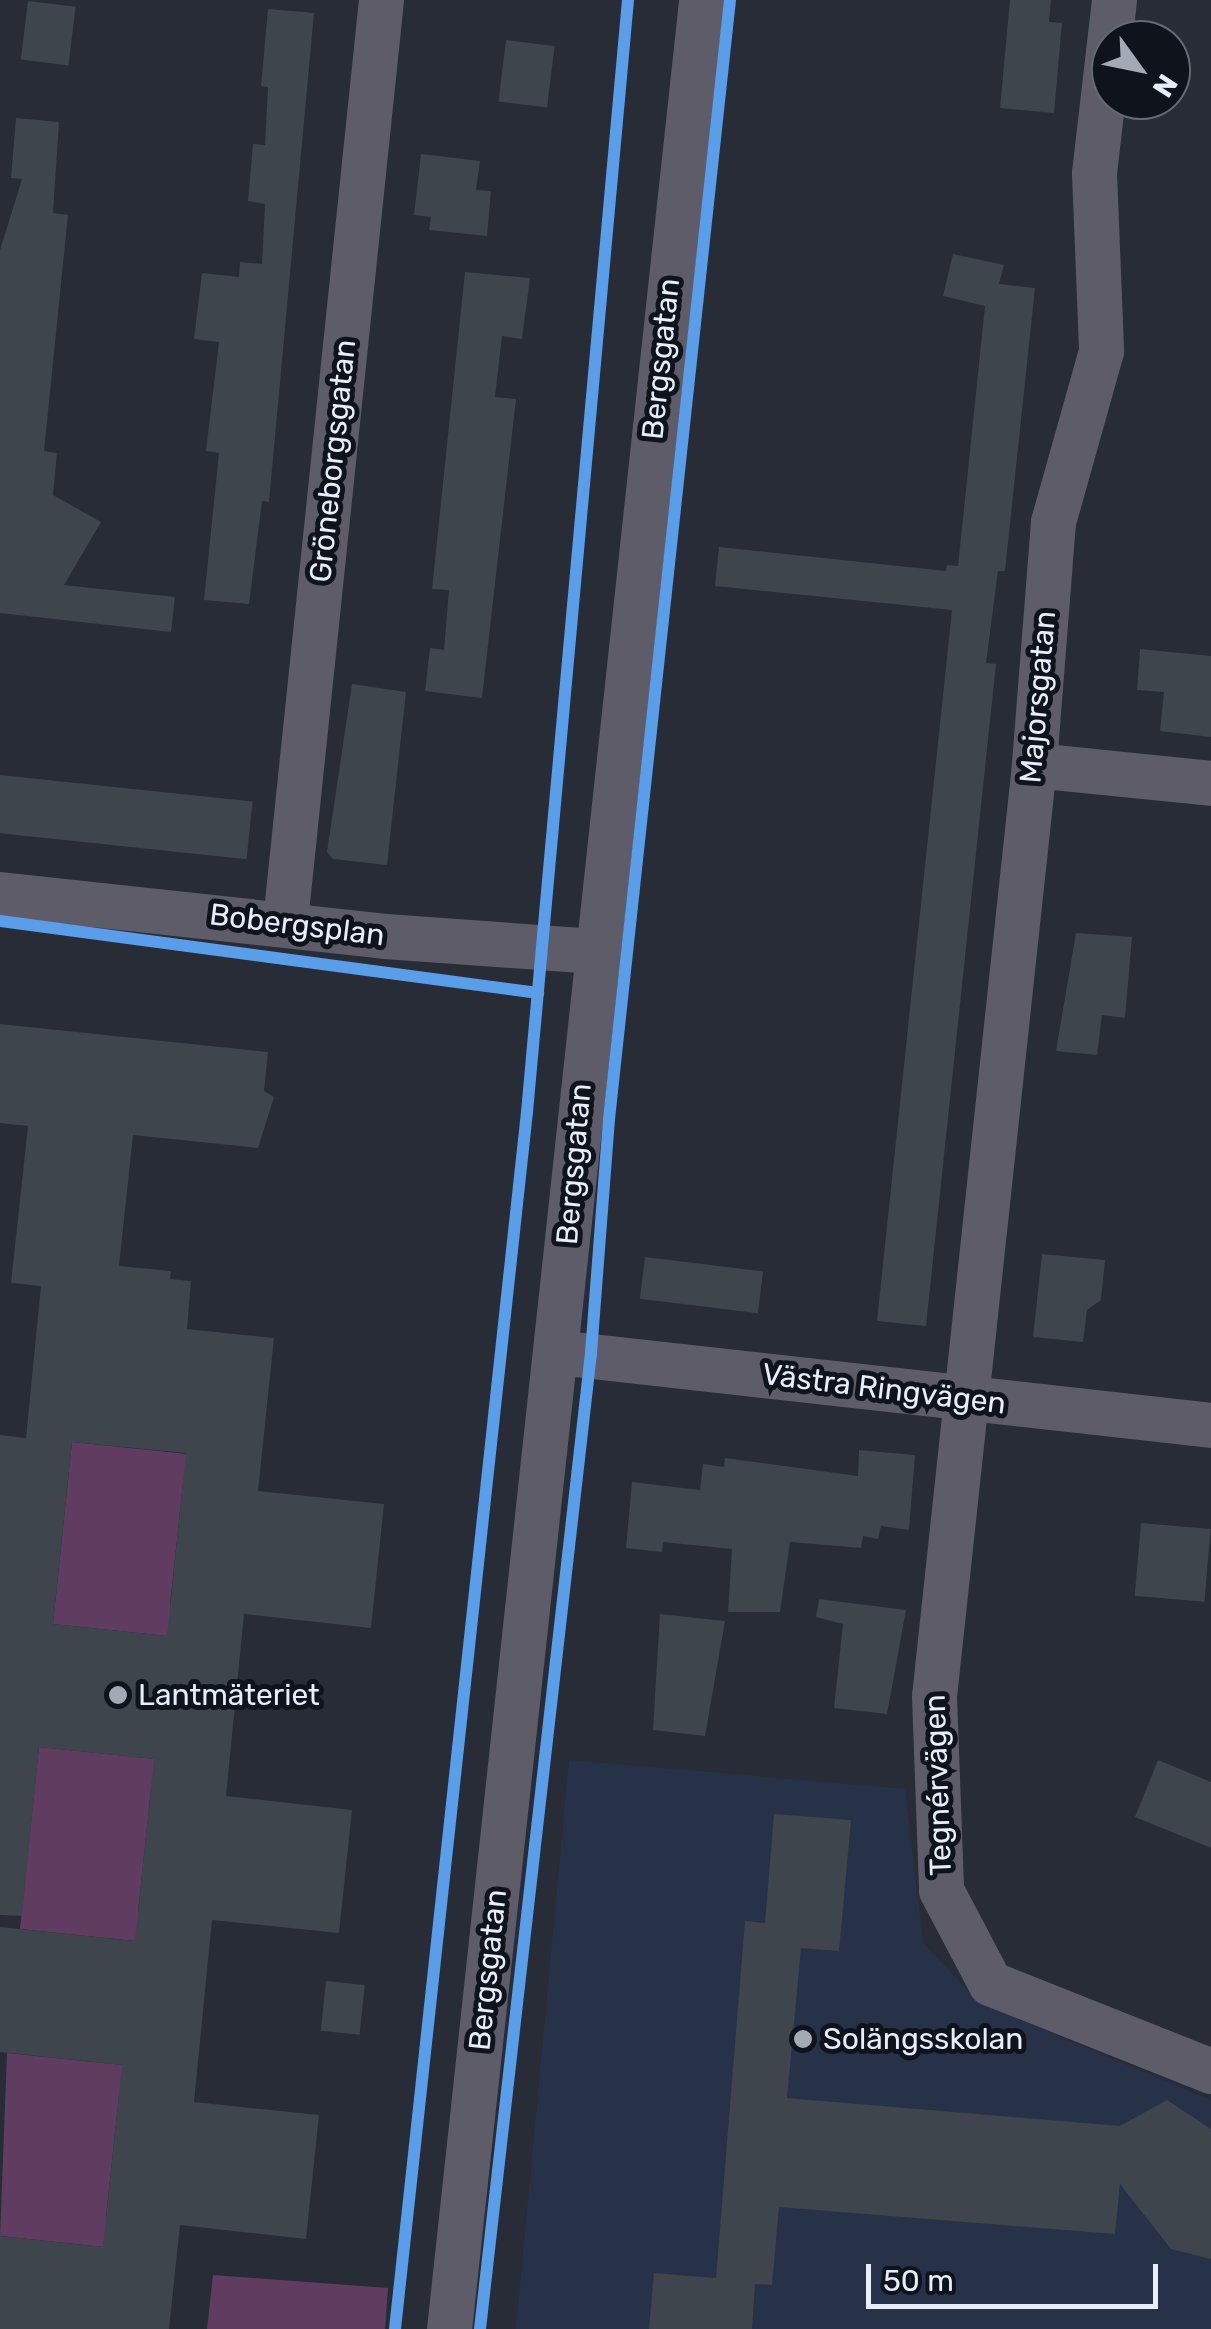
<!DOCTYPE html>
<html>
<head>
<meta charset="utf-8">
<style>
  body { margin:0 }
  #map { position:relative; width:1211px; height:2329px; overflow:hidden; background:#272c37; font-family:Rubik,sans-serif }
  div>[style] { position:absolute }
  .built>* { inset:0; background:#273249 }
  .green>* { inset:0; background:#603c61 }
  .building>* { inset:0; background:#3e454d; transform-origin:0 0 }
  .minor>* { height:45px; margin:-22.5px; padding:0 22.5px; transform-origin:22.5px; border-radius:22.5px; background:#5f5c69 }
  .cycleway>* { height:12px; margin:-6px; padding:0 6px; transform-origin:6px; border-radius:6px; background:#5a9eea }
  .dots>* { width:28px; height:28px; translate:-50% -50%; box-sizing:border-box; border:5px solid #0f131c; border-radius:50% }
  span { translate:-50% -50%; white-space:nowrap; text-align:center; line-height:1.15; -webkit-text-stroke:10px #0f131c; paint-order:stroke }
  .street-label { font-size:30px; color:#e7edfa }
  .poi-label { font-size:30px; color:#e7edfa }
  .left { translate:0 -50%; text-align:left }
  .north { position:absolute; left:1091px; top:20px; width:100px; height:100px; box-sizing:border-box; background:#0f131c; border:2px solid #656a75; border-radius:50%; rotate:123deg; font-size:28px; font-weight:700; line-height:40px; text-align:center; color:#e7edfa }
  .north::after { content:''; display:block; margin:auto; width:35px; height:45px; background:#a4a9b6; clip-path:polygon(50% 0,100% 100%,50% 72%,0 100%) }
  .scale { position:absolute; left:866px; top:2264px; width:292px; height:45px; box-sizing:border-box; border:5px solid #e7edfa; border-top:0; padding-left:12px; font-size:30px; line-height:35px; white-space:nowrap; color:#e7edfa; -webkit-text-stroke:8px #0f131c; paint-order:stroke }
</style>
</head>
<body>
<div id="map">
  <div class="built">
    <div style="clip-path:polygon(569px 1760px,905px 1789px,923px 1943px,980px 2003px,1211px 2100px,1211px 2329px,516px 2329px)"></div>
  </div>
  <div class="green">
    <div style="clip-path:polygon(72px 1442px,216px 1457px,183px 1483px,170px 1605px,196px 1639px,53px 1624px)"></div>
    <div style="clip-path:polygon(39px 1747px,184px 1762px,151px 1789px,138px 1912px,164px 1944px,20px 1929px)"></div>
    <div style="clip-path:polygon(7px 2053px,151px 2068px,119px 2095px,106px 2217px,132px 2250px,0 2236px)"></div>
    <div style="clip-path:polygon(213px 2275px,388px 2288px,385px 2329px,207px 2329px)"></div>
  </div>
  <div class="building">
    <div style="clip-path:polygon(1010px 0,1051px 0,1049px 22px,1062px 23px,1054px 113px,1000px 108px)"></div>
    <div style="left:28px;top:1px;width:48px;height:59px;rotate:7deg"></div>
    <div style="clip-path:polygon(268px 9px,314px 13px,269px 502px,262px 501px,249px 604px,204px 600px,219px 453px,206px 451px,219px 342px,194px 339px,202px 273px,239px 277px,240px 262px,262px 264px,265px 204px,248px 201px,253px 144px,265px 145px,268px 87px,261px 86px)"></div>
    <div style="left:506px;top:40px;width:49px;height:62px;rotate:7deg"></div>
    <div style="clip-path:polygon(16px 118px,59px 122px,53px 213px,68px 215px,44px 451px,57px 453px,53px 495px,101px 522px,64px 585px,175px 597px,171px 632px,0 613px,0 250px,22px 179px,11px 178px)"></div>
    <div style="clip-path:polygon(421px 154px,480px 161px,476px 190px,491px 191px,487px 236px,429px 230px,431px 217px,414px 215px)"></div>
    <div style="clip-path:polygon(953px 254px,1004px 265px,999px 284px,1035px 288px,1005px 571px,998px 571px,986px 663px,996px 664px,926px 1326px,877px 1321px,952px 610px,715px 586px,719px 547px,946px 571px,947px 565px,958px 566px,985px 306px,943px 296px)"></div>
    <div style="clip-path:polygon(465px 272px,530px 278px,522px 339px,502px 336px,495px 397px,516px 399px,482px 698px,425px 691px,430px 648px,444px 650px,449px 590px,432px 589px)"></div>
    <div style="clip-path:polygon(1140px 649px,1211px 656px,1211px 737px,1160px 731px,1164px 692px,1137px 690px)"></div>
    <div style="clip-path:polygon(352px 684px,406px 692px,387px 865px,333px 859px,327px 852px)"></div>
    <div style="left:0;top:775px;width:254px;height:58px;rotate:6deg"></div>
    <div style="clip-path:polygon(1076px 933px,1132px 937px,1125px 1018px,1102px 1015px,1097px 1055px,1056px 1051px)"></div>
    <div style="clip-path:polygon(evenodd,0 1024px,268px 1052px,264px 1091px,274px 1097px,258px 1148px,133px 1135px,119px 1266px,171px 1271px,170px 1279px,191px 1281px,187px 1329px,274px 1338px,258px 1491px,384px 1504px,371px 1628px,244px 1614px,226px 1796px,352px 1810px,339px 1933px,212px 1920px,194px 2102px,319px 2115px,306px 2239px,180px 2225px,169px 2329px,0 2329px,0 2236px,103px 2247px,122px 2065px,0 2052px,0 1927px,135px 1941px,154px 1759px,39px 1747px,22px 1916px,0 1915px,0 1435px,26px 1438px,41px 1286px,11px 1283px,28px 1126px,0 1123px,0 1024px,72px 1442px,186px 1453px,167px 1636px,53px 1624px,72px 1442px)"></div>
    <div style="clip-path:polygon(1042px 1254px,1105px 1260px,1101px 1300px,1087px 1310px,1083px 1342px,1033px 1337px)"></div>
    <div style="left:645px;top:1257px;width:119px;height:42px;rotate:7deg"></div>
    <div style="clip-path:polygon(859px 1450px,915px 1455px,909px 1530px,881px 1526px,878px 1539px,863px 1536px,861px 1548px,790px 1542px,780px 1612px,728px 1612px,732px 1549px,663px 1542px,662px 1552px,626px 1548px,632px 1482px,700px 1490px,703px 1464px,724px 1467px,725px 1458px,858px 1476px)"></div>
    <div style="left:1141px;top:1523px;width:70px;height:73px;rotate:5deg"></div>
    <div style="clip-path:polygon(819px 1599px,906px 1610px,887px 1714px,834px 1708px,843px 1624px,816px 1617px)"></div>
    <div style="clip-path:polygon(660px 1614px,725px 1621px,705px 1736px,653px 1730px)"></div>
    <div style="clip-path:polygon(1158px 1760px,1211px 1782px,1211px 1848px,1135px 1817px)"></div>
    <div style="clip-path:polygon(774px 1814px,851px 1820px,839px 1951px,801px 1948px,787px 2098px,1120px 2126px,1167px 2100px,1211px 2129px,1211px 2259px,1171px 2249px,1120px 2184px,1115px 2234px,779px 2207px,772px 2285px,755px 2284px,752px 2329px,649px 2329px,654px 2273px,716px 2278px,745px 1921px,765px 1923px)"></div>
    <div style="left:326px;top:1981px;width:39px;height:50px;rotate:6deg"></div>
  </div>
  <div class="minor">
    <div style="left:1114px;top:0;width:174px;rotate:96.6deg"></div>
    <div style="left:1094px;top:173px;width:178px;rotate:87.7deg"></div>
    <div style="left:1101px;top:351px;width:178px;rotate:105.7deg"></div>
    <div style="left:1053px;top:522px;width:244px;rotate:94.5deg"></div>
    <div style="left:1034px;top:765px;width:936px;rotate:96.13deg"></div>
    <div style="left:934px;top:1696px;width:194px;rotate:87.9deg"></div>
    <div style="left:941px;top:1890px;width:105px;rotate:62.2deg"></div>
    <div style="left:990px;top:1983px;width:238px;rotate:21.7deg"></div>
    <div style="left:1034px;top:765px;width:178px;rotate:5.8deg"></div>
    <div style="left:0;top:894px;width:387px;rotate:6.2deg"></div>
    <div style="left:385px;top:936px;width:210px;rotate:4.1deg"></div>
    <div style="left:285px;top:921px;width:926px;rotate:-84.05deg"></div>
    <div style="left:556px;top:1352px;width:659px;rotate:6.36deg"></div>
    <div style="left:449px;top:2329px;width:2343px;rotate:-83.82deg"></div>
  </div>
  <div class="cycleway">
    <div style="left:0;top:921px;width:543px;rotate:7.62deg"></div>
    <div style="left:395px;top:2329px;width:1224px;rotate:-83.81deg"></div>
    <div style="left:527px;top:1112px;width:1117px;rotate:-84.81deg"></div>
    <div style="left:480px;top:2329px;width:982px;rotate:-83.51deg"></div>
    <div style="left:591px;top:1353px;width:235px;rotate:-85.6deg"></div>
    <div style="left:609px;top:1119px;width:1126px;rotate:-83.83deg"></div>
  </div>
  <div class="dots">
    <div style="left:118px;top:1695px;background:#a4a9b6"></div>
    <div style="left:803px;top:2039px;background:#a4a9b6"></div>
  </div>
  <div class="street-label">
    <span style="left:661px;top:359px;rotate:-84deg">Bergsgatan</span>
    <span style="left:333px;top:461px;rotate:-84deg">Gröneborgsgatan</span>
    <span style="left:1038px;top:697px;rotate:-85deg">Majorsgatan</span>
    <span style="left:297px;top:925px;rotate:7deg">Bobergsplan</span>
    <span style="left:574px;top:1164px;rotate:-85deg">Bergsgatan</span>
    <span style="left:884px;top:1389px;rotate:7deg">Västra Ringvägen</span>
    <span style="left:938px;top:1785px;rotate:-92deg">Tegnérvägen</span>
    <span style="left:488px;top:1970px;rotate:-84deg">Bergsgatan</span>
  </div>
  <div class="poi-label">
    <span class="left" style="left:138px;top:1695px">Lantmäteriet</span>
    <span class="left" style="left:823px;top:2039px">Solängsskolan</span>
  </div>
  <div class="north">N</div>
  <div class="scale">50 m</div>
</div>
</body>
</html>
